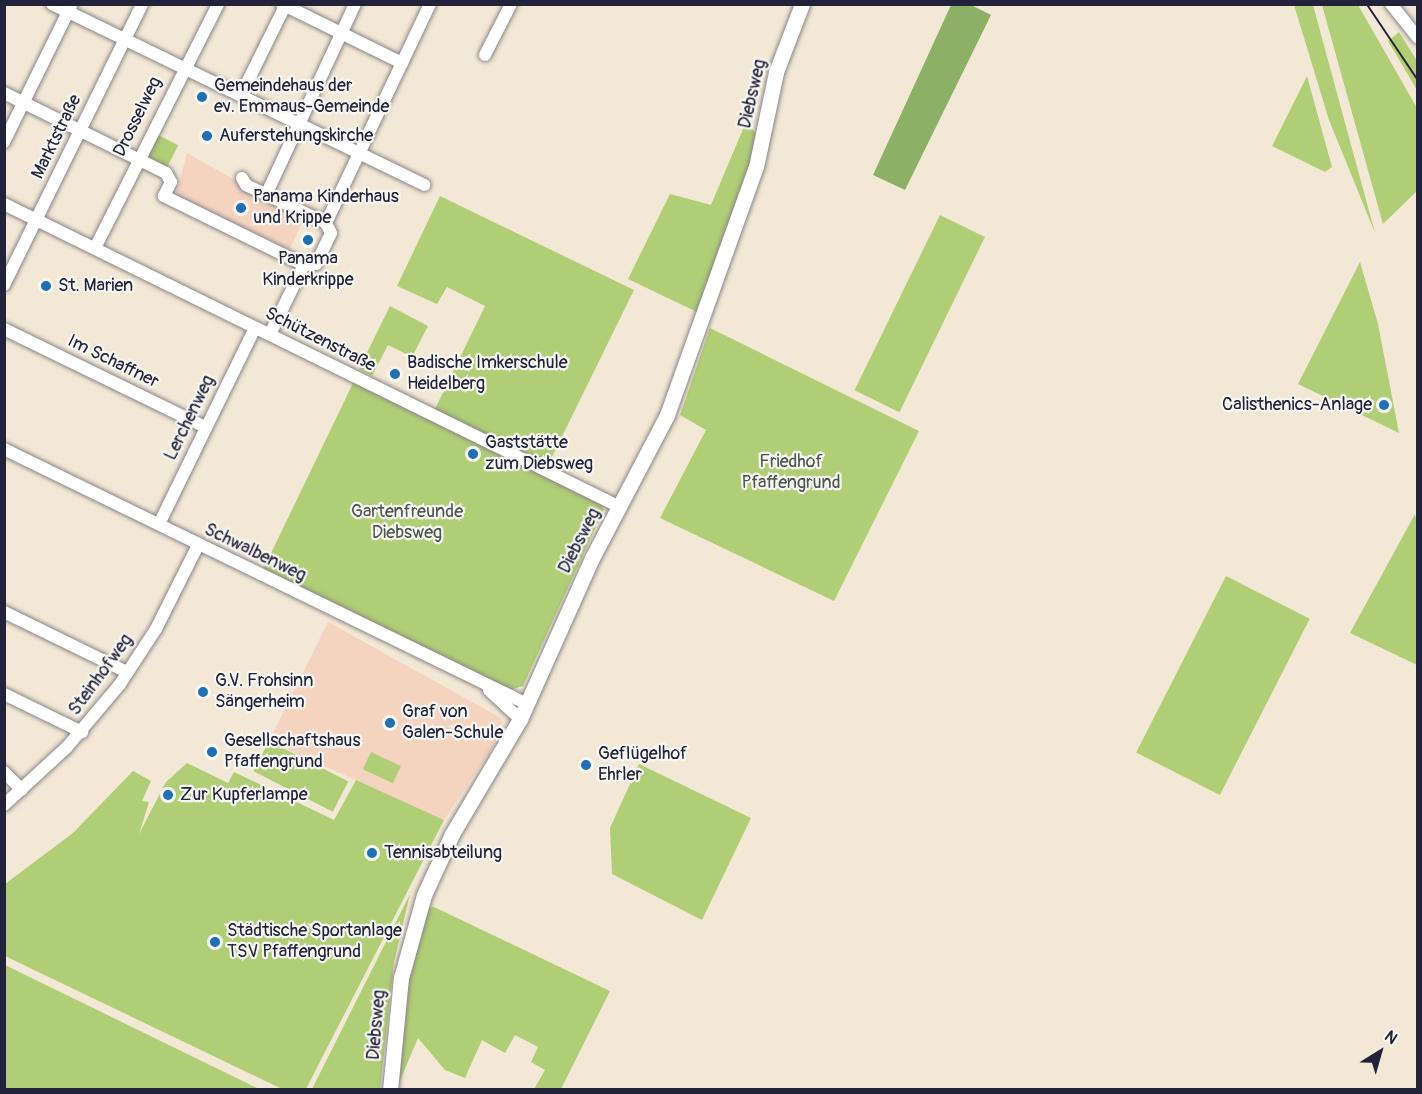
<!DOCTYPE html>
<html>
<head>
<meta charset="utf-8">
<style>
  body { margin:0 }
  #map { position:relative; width:1422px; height:1094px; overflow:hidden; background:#f3e8d5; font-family:Pangolin,sans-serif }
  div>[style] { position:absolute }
  .built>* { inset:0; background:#f4d3bf }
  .green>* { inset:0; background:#b0ce75; transform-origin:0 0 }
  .forest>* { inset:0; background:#8cb166 }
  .roads { filter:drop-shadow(0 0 2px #8a8588) drop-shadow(0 0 2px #8a8588) }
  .minor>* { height:12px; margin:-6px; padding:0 6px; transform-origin:6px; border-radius:6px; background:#fff }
  .major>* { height:15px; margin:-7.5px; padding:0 7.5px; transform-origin:7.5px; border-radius:7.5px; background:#fff }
  .tram>* { height:1.5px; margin:-0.75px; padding:0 0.75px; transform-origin:0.75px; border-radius:0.75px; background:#22223b }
  .dots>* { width:16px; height:16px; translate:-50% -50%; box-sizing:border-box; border:3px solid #f6f6f2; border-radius:50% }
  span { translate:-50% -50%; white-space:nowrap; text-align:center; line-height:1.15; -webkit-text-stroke:4.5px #f6f6f2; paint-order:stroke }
  .poi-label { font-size:18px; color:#22223b }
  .left { translate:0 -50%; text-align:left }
  .right { translate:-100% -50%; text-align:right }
  .street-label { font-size:18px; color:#22223b }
  .park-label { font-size:18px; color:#4d564c }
  .frame { position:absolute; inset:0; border:6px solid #22223b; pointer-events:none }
  .north { position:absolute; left:1350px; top:1022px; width:60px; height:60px; -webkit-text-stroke:4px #f6f6f2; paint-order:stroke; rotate:37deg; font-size:16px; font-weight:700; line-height:24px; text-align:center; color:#22223b }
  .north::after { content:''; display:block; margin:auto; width:21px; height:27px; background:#22223b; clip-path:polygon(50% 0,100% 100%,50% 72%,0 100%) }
</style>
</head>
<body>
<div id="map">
  <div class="built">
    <div style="clip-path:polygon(187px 153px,304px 219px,289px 250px,176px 195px)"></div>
    <div style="clip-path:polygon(328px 622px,501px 718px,503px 728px,489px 753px,444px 820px,269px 741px)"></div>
  </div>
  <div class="green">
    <div style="clip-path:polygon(1294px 5px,1313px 5px,1375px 233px,1329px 120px)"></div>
    <div style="clip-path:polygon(1322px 5px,1358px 5px,1417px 108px,1417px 191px,1383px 224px)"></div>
    <div style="clip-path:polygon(1399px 32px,1417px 61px,1417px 90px,1388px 41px)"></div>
    <div style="clip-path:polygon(1307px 76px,1332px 167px,1325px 172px,1272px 146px)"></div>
    <div style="clip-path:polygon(746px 122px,759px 137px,699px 313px,628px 279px,670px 194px,711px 205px)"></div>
    <div style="left:156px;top:134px;width:25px;height:26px;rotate:27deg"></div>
    <div style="clip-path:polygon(440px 196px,634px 290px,548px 465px,434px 411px,485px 306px,447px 287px,437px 304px,397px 286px)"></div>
    <div style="left:940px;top:215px;width:50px;height:195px;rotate:26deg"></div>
    <div style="clip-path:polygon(1360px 262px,1378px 324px,1399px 433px,1298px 384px)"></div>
    <div style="clip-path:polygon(390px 306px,428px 326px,412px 357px,388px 345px,372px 376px,359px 369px)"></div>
    <div style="clip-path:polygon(710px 328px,919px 431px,834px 601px,660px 518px,706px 430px,680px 415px)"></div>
    <div style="clip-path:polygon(354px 381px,598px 499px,604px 509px,523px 686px,510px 690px,262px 572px)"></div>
    <div style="clip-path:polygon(1415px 514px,1418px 529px,1417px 665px,1350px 633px)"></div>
    <div style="left:1226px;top:576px;width:94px;height:198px;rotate:27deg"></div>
    <div style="left:269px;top:741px;width:89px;height:34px;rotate:27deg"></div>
    <div style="left:371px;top:752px;width:33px;height:19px;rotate:25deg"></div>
    <div style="clip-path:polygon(187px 763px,228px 783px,234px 772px,334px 820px,356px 780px,444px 820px,306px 1089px,282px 1089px,5px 956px,5px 884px,73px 833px,133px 771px,151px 781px,142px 801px,149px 802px,139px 834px,166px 782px)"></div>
    <div style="clip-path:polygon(639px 764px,751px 818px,702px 920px,612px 874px,610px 828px)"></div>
    <div style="clip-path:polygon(410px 894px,394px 962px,380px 1089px,312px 1089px)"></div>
    <div style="clip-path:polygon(434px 907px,610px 991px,561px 1089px,534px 1089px,545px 1070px,531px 1062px,538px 1047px,515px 1035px,505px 1053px,482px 1040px,465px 1078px,445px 1070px,418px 1038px,396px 1090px,408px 971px,424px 908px)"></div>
    <div style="clip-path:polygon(4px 965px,5px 965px,259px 1089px,5px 1089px)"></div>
  </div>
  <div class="forest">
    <div style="clip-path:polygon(951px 5px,971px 5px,991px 15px,905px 190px,873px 175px)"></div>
  </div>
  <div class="roads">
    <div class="minor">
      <div style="left:52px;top:4px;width:414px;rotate:25.9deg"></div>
      <div style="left:282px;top:4px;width:134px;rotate:26.2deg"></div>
      <div style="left:1391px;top:4px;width:43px;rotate:51.5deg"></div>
      <div style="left:485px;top:55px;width:57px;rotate:-63deg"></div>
      <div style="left:4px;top:93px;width:181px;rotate:26.3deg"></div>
      <div style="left:166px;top:173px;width:10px;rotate:61deg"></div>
      <div style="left:171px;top:182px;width:16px;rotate:117deg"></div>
      <div style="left:164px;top:196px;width:156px;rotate:26.2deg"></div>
      <div style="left:241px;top:95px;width:102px;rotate:-63.7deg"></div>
      <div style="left:4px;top:142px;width:152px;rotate:-63.8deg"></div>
      <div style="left:242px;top:178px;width:8px;rotate:60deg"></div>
      <div style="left:246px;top:185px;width:89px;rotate:25.4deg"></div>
      <div style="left:266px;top:195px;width:211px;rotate:-65deg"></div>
      <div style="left:4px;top:204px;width:686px;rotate:26.19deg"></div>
      <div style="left:95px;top:248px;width:273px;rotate:-63.2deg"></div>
      <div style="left:4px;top:285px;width:313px;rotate:-63.8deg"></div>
      <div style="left:4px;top:329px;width:224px;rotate:26deg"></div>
      <div style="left:270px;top:334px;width:77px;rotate:-63.8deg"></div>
      <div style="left:304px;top:265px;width:12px;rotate:-5deg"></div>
      <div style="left:316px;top:264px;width:34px;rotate:-64deg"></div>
      <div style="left:331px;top:233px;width:11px;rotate:-117deg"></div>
      <div style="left:326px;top:223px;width:242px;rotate:-64.6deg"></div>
      <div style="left:4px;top:449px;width:580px;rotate:25.99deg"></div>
      <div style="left:159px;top:524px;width:218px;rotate:-63.9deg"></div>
      <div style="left:4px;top:612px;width:137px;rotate:26deg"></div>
      <div style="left:489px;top:690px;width:42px;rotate:43.1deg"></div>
      <div style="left:4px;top:694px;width:87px;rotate:26deg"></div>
      <div style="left:4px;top:772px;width:25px;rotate:45deg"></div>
      <div style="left:4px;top:805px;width:86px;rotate:-42.6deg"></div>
      <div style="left:67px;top:747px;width:82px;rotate:-49.9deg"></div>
      <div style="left:120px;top:684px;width:66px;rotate:-56.8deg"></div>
      <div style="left:156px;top:629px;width:94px;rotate:-63.4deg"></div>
    </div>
    <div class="major">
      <div style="left:390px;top:1090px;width:113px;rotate:-84.4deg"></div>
      <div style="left:401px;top:978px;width:86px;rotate:-74.5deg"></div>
      <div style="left:424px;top:895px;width:67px;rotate:-65.3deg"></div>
      <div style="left:452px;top:834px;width:134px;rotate:-59.4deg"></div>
      <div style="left:520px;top:719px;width:176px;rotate:-65.9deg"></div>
      <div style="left:592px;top:558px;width:161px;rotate:-62.3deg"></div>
      <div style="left:667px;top:415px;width:263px;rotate:-70.3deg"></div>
      <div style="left:756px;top:167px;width:97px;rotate:-78.1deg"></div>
      <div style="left:776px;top:72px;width:73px;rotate:-69.1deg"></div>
    </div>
  </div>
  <div class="tram">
    <div style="left:1367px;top:4px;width:92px;rotate:56.1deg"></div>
  </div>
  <div class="dots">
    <div style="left:202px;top:97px;background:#1f6fb2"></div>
    <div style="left:207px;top:136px;background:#1f6fb2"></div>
    <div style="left:241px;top:208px;background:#1f6fb2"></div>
    <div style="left:308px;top:240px;background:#1f6fb2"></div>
    <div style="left:46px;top:286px;background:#1f6fb2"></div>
    <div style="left:395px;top:374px;background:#1f6fb2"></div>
    <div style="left:1384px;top:405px;background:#1f6fb2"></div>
    <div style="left:473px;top:454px;background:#1f6fb2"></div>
    <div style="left:203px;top:692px;background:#1f6fb2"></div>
    <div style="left:390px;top:723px;background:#1f6fb2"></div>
    <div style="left:212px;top:752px;background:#1f6fb2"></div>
    <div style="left:586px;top:765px;background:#1f6fb2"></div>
    <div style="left:168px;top:795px;background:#1f6fb2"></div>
    <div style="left:372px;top:853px;background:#1f6fb2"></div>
    <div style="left:215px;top:942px;background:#1f6fb2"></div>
  </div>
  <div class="poi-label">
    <span class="left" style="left:214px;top:97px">Gemeindehaus der<br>ev. Emmaus-Gemeinde</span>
    <span class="left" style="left:219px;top:136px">Auferstehungskirche</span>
    <span class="left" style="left:253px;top:208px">Panama Kinderhaus<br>und Krippe</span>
    <span style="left:308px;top:270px">Panama<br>Kinderkrippe</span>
    <span class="left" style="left:58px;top:286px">St. Marien</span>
    <span class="left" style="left:407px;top:374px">Badische Imkerschule<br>Heidelberg</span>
    <span class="right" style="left:1372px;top:405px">Calisthenics-Anlage</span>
    <span class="left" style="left:485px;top:454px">Gaststätte<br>zum Diebsweg</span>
    <span class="left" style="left:215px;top:692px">G.V. Frohsinn<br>Sängerheim</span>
    <span class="left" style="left:402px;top:723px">Graf von<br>Galen-Schule</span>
    <span class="left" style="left:224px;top:752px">Gesellschaftshaus<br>Pfaffengrund</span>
    <span class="left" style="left:598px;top:765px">Geflügelhof<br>Ehrler</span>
    <span class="left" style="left:180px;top:795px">Zur Kupferlampe</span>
    <span class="left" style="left:384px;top:853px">Tennisabteilung</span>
    <span class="left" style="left:227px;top:942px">Städtische Sportanlage<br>TSV Pfaffengrund</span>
  </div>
  <div class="street-label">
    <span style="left:753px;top:94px;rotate:-77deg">Diebsweg</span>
    <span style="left:138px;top:117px;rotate:-64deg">Drosselweg</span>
    <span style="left:57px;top:137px;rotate:-64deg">Marktstraße</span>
    <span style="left:320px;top:340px;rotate:27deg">Schützenstraße</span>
    <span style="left:113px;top:362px;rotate:26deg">Im Schaffner</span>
    <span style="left:190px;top:418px;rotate:-64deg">Lerchenweg</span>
    <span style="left:580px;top:541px;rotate:-63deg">Diebsweg</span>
    <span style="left:255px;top:553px;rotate:26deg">Schwalbenweg</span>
    <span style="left:101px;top:675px;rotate:-54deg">Steinhofweg</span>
    <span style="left:377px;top:1025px;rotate:-85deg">Diebsweg</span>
  </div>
  <div class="park-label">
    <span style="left:791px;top:473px">Friedhof<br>Pfaffengrund</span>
    <span style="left:407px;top:523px">Gartenfreunde<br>Diebsweg</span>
  </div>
  <div class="frame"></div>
  <div class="north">N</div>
</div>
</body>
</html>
